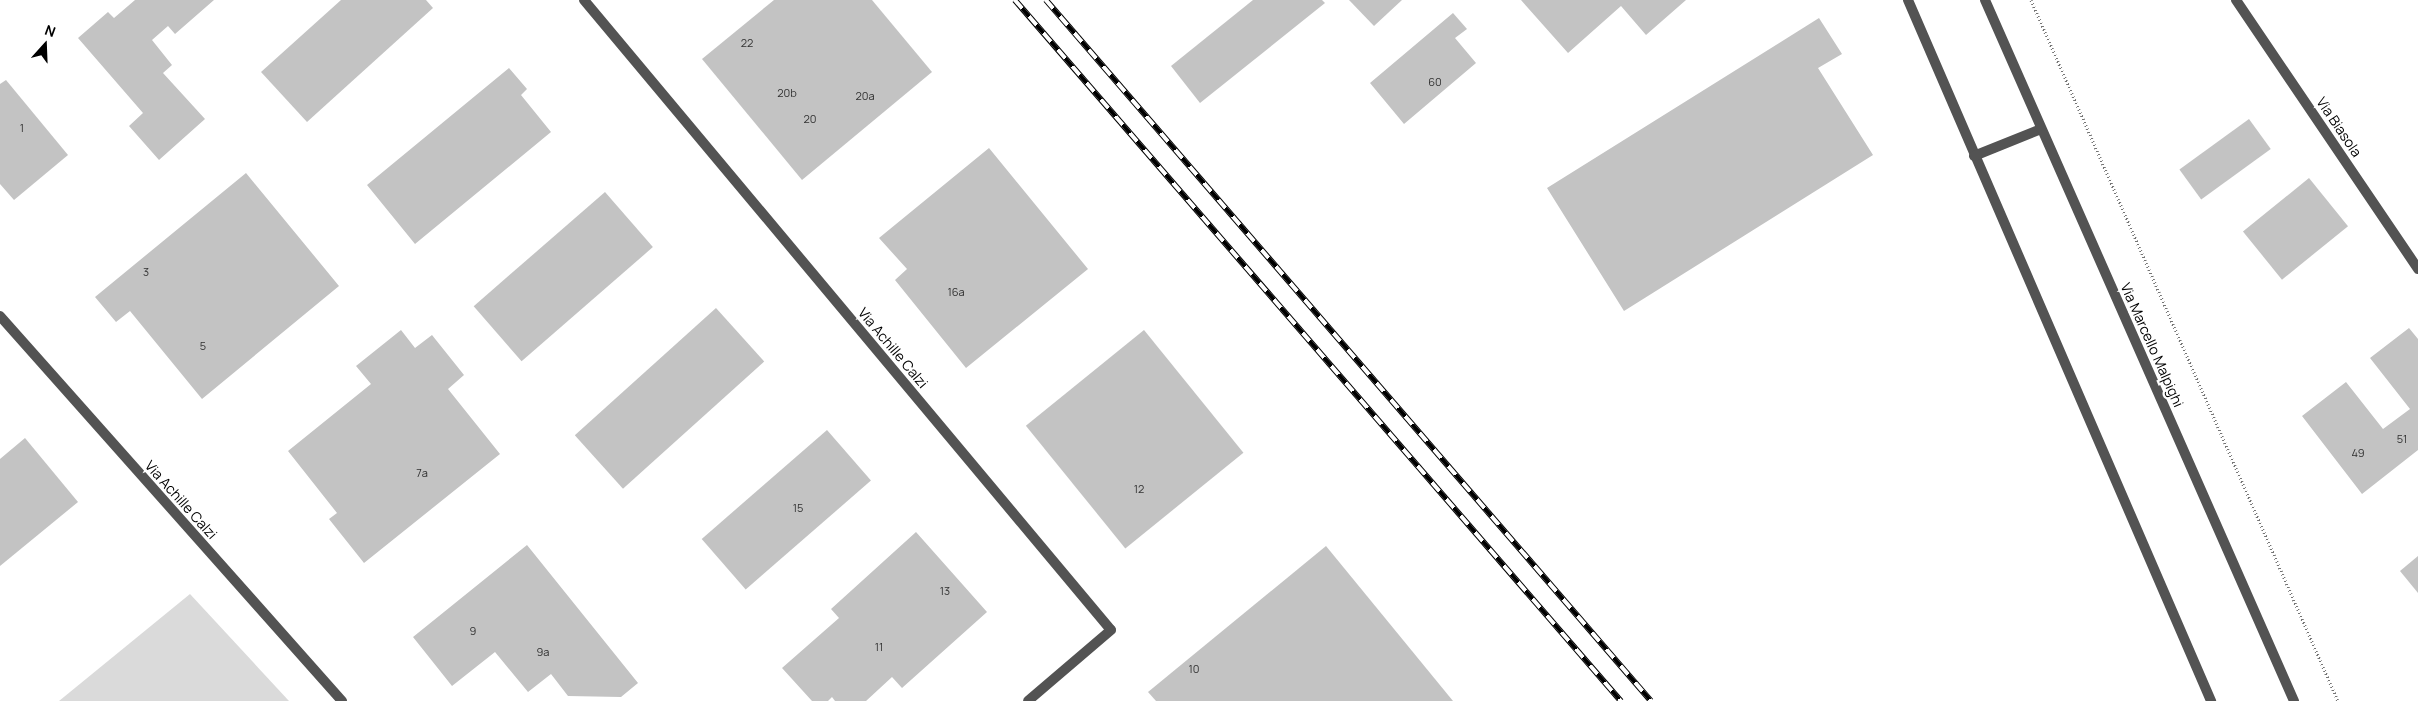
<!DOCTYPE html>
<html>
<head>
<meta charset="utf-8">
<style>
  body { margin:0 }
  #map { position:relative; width:2418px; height:701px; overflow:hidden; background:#fff; font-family:Manrope,sans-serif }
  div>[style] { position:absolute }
  .green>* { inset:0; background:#dadada }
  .building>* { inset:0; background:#c3c3c3; transform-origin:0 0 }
  .path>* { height:3px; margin-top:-1.5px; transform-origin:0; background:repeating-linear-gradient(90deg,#757575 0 1px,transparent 0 3.5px) }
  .service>* { height:10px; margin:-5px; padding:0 5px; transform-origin:5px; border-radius:5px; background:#535353 }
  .minor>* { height:10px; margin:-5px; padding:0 5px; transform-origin:5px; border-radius:5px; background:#535353 }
  .rail>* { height:5.5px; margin-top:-2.75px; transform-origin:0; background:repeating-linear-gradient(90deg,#fff 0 11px,#000 0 22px); box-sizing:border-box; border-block:1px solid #000 }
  span { translate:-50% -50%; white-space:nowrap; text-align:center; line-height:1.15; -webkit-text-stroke:4.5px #fff; paint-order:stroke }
  .number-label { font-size:11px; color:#313131 }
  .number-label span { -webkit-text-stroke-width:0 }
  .street-label { font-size:14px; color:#000 }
  .north { position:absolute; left:20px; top:20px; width:50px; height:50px; -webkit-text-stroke:4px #fff; paint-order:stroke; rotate:20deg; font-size:14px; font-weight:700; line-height:20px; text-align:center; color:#000 }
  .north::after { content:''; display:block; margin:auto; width:18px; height:22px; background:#000; clip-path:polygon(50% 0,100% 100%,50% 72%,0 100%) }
</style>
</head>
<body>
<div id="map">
  <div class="green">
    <div style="clip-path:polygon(190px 594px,289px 701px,59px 701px)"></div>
  </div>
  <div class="building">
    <div style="clip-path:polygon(135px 0,214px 0,175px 34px,168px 26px,152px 40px,172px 65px,163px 73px,205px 119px,159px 160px,129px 126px,143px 113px,78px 38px,108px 12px,114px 18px)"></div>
    <div style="clip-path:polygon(341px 0,426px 0,433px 8px,307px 122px,261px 72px)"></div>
    <div style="clip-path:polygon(774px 0,872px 0,932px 72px,802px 180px,702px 59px)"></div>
    <div style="clip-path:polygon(1253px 0,1322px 0,1325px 3px,1200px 103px,1171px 66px)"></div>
    <div style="clip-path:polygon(1349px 0,1402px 0,1374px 26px)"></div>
    <div style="clip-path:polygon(1521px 0,1686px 0,1646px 35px,1621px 6px,1568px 53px)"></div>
    <div style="clip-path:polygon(1453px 13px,1467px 29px,1455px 38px,1476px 63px,1404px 124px,1370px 83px)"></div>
    <div style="clip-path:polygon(1819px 18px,1842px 54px,1818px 68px,1873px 155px,1624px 311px,1547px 188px)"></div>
    <div style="clip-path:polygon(509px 68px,527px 89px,521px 95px,551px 132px,415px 244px,367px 185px)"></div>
    <div style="clip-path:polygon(6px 80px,68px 155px,14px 200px,0 184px,0 84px)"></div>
    <div style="left:2249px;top:119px;width:37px;height:86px;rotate:54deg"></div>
    <div style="clip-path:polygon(989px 148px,1088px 269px,966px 368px,895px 280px,907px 269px,879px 238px)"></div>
    <div style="clip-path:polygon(246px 173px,339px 286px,202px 399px,130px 311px,116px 322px,95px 297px)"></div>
    <div style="left:2309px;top:178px;width:62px;height:85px;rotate:51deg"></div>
    <div style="left:605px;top:192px;width:73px;height:174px;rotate:49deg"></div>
    <div style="left:716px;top:308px;width:72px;height:190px;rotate:48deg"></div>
    <div style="clip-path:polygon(2409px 328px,2418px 339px,2418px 450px,2362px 494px,2302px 416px,2346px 382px,2383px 429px,2410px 409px,2370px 358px)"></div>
    <div style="clip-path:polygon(401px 330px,415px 348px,432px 335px,464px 375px,448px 389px,500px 454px,364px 563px,329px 519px,337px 513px,288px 451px,371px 384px,356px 366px)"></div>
    <div style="left:1144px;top:330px;width:158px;height:152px;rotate:51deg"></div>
    <div style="left:827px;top:430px;width:67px;height:166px;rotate:49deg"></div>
    <div style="clip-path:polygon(25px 438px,78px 502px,0 566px,0 459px)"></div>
    <div style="clip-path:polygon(916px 532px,987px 612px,902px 688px,892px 677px,866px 701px,835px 701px,832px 697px,828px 701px,812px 701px,782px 668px,839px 618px,831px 609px)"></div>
    <div style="clip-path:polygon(527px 545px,638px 683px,621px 697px,568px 696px,551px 674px,528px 692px,495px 652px,452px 686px,413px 637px)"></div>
    <div style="clip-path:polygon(1326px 546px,1453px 701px,1156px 701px,1148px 692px)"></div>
    <div style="clip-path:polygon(2418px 556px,2418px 593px,2400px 571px)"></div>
  </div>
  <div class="path">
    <div style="left:2031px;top:0;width:765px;rotate:66.35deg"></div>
  </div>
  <div class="service">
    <div style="left:1908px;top:0;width:764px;rotate:66.62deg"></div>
    <div style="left:1974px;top:156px;width:72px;rotate:-21.9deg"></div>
  </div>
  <div class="minor">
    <div style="left:584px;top:0;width:821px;rotate:50.09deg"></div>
    <div style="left:1111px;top:630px;width:109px;rotate:139.5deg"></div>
    <div style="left:1985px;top:0;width:766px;rotate:66.21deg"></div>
    <div style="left:2236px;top:0;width:325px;rotate:55.9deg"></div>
    <div style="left:0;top:316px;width:515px;rotate:48.38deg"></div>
  </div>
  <div class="rail">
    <div style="left:1015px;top:0;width:927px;rotate:49.16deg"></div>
    <div style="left:1046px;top:0;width:926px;rotate:49.2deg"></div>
  </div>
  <div class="number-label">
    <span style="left:747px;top:43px">22</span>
    <span style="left:1435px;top:82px">60</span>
    <span style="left:787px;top:93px">20b</span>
    <span style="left:865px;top:96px">20a</span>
    <span style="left:810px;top:119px">20</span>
    <span style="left:22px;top:128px">1</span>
    <span style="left:146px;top:272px">3</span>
    <span style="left:956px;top:292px">16a</span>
    <span style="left:203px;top:346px">5</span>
    <span style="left:2402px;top:439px">51</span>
    <span style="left:2358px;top:453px">49</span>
    <span style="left:422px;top:473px">7a</span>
    <span style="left:1139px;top:489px">12</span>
    <span style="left:798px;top:508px">15</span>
    <span style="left:945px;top:591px">13</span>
    <span style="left:473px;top:631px">9</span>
    <span style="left:879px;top:647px">11</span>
    <span style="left:543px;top:652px">9a</span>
    <span style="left:1194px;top:669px">10</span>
  </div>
  <div class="street-label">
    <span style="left:2339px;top:127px;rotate:56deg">Via Biasola</span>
    <span style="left:2152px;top:345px;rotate:66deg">Via Marcello Malpighi</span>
    <span style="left:893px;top:348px;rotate:50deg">Via Achille Calzi</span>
    <span style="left:181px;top:500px;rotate:48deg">Via Achille Calzi</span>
  </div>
  <div class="north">N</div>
</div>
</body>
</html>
